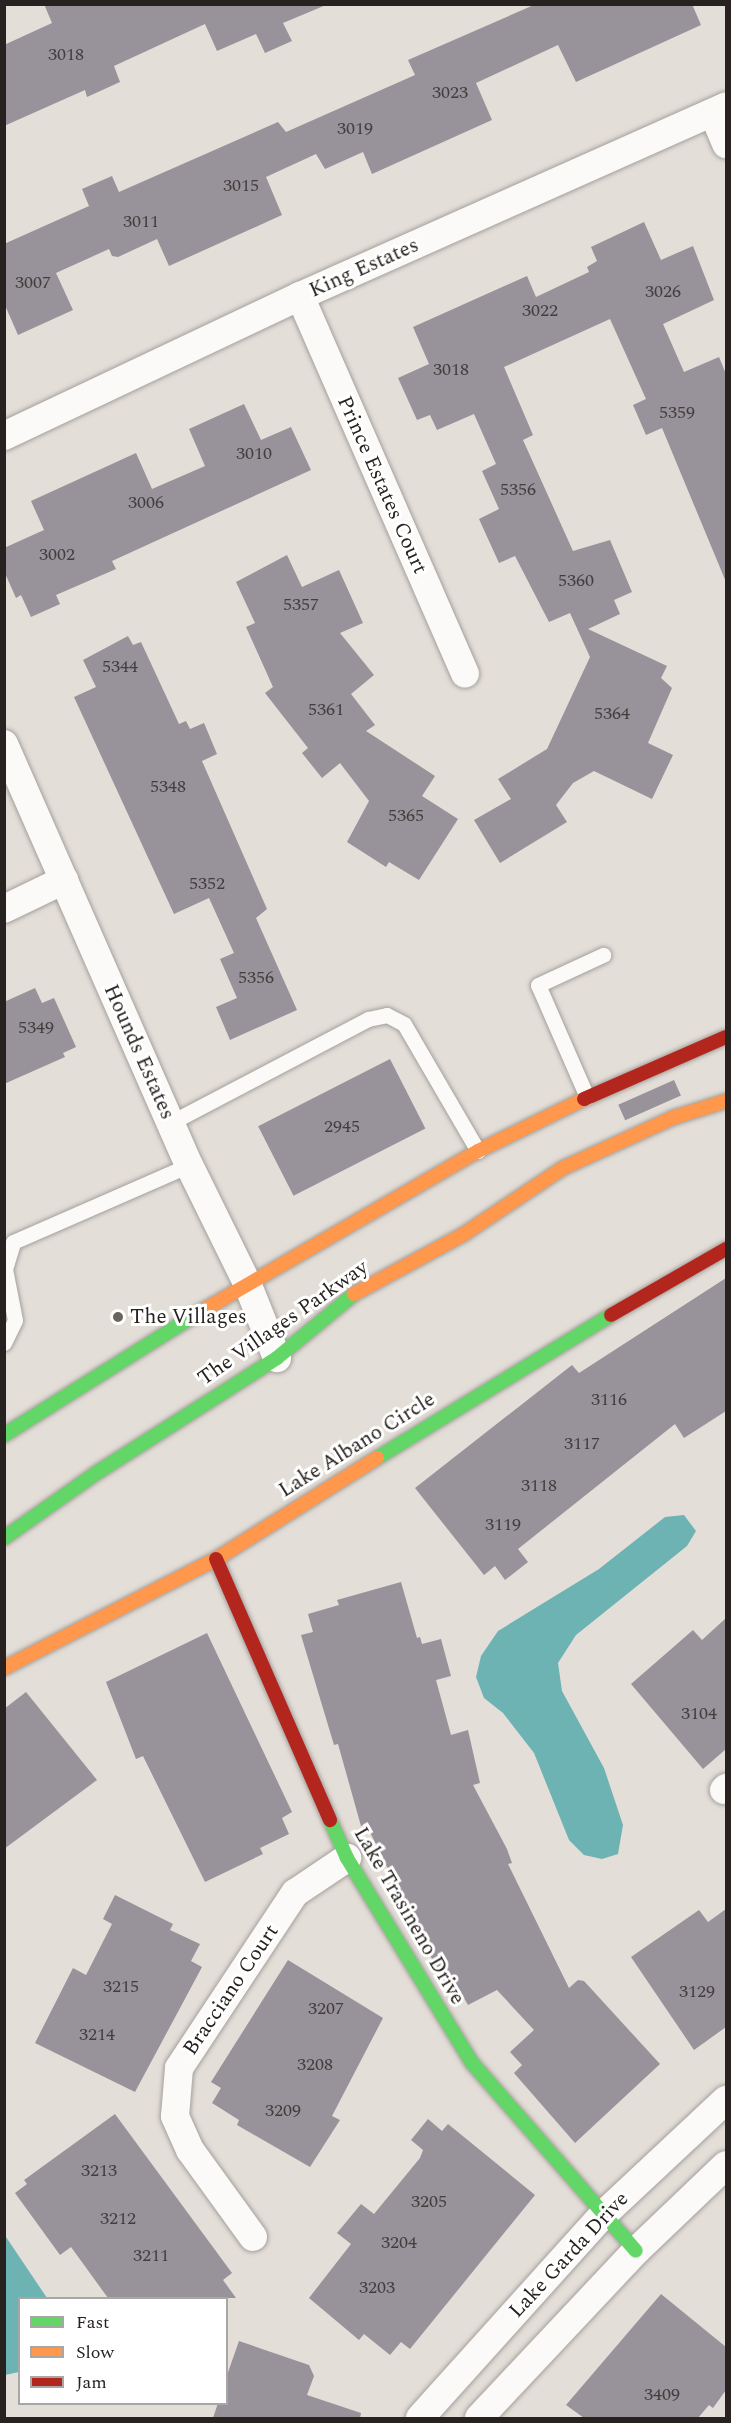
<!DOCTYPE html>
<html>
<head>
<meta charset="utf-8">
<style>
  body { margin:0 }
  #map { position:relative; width:731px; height:2423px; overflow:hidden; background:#e4ded8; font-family:Spectral,serif }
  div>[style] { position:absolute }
  .water>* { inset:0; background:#6eb3b3 }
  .building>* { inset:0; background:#98929a; transform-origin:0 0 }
  .roads { filter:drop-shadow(0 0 2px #a4a09c) drop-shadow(0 0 2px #a4a09c) }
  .lane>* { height:15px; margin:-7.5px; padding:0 7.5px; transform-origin:7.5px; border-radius:7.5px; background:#fbfaf9 }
  .street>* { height:28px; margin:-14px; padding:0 14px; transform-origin:14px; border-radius:14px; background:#fbfaf9 }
  .fast>* { height:14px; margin:-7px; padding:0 7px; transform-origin:7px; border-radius:7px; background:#63d668 }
  .slow>* { height:14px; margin:-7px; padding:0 7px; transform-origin:7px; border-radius:7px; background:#ff974d }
  .jam>* { height:14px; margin:-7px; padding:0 7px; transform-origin:7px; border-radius:7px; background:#b3261e }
  .dots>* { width:16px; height:16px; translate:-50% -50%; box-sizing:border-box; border:3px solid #fff; border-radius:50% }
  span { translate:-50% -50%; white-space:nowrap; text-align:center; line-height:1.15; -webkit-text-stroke:6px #fff; paint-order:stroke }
  .number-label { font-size:18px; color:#433e3e }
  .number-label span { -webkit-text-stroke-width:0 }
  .street-label { font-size:21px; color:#27221f }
  .poi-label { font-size:21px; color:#27221f }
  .left { translate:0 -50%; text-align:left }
  .frame { position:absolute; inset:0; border:6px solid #27221f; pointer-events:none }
  .legend { position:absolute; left:18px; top:2297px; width:210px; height:108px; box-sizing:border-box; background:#fff; border:2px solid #a9a7a5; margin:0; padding:8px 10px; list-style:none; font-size:18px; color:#27221f }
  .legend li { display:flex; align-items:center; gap:12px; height:30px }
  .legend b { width:30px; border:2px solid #a9a7a5 }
</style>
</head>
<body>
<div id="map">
  <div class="water">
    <div style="clip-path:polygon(684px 1515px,696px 1531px,687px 1546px,576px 1635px,558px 1663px,562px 1691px,604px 1768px,623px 1825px,618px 1854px,602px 1859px,584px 1855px,569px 1840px,534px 1753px,503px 1713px,484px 1698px,476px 1677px,481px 1656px,498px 1631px,599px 1569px,665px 1517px)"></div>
    <div style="clip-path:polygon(4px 2234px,47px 2298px,20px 2298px,19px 2372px,5px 2375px)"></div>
  </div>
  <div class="building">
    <div style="clip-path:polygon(44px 4px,326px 4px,326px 5px,283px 23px,292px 41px,265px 53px,256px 34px,217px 51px,205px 24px,114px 66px,120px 82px,87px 97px,85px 90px,4px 126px,4px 45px,52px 23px)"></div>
    <div style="clip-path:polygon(536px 4px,692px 4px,701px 25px,576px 82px,558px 45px,476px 83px,492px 120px,372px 174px,363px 152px,325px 169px,316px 154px,266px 177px,282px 215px,169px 266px,157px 239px,118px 257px,112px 256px,109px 249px,56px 273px,73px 310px,18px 335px,4px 303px,4px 244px,89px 206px,82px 189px,112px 176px,119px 192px,278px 122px,286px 132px,415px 75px,408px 60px)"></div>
    <div style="clip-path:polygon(644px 222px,661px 260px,693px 246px,714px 300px,663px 324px,684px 372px,719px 357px,726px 374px,726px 582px,662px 428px,646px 435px,633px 405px,646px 399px,610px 319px,504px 367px,533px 435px,523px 440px,573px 551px,610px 540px,632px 592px,614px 600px,620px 614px,588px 629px,667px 666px,661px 678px,672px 688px,648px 743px,673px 755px,652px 799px,594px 771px,573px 783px,556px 805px,567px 822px,500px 863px,474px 820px,511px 799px,498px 779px,547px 749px,590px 657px,570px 613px,549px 622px,515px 556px,499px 563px,479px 519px,499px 509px,482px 471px,496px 464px,474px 414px,437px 430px,430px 415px,417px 420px,398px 378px,429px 364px,413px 327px,527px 276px,536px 297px,589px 272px,587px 267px,597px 261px,591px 247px)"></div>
    <div style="clip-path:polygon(244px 404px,261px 440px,291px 427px,311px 470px,112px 561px,116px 569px,56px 595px,60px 604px,31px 617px,21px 595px,16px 598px,4px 571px,4px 548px,44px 530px,31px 501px,136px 453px,152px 489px,205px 466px,189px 429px)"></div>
    <div style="clip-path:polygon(287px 555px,302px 587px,339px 570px,363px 623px,340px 633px,374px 675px,351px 694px,375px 725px,366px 731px,435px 776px,422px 796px,458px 819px,419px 880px,389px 862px,386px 867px,347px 842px,369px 801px,340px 763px,322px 778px,302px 753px,308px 748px,265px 693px,273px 687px,246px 627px,255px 623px,236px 582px)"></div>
    <div style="clip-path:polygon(128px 636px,133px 645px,141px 642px,179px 724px,186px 721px,190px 729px,204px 723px,217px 754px,202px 761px,267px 909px,256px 918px,297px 1010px,230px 1040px,216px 1007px,237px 998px,220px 959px,234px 953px,209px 898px,174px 914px,74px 697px,96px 687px,83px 660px)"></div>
    <div style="clip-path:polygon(35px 988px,42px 1003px,54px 998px,76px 1047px,63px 1053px,65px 1057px,4px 1084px,4px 1002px)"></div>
    <div style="left:390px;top:1059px;width:78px;height:148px;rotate:63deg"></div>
    <div style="left:674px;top:1080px;width:17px;height:61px;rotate:66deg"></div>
    <div style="clip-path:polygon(726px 1278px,726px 1411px,684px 1438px,675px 1424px,518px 1549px,528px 1562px,505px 1580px,495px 1566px,484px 1575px,415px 1488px,572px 1365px,579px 1373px)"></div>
    <div style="clip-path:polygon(401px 1582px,417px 1638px,420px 1637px,422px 1644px,441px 1639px,451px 1676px,436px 1680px,451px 1735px,468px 1730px,480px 1783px,473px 1785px,507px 1849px,512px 1863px,508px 1864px,569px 1988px,578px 1980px,584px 1981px,660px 2064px,575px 2143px,514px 2073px,522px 2065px,510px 2052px,534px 2030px,497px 1990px,468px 2005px,459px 1989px,451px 1993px,436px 1967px,366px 1824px,361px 1826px,338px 1744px,334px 1745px,301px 1635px,313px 1632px,308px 1614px,339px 1605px,337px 1600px)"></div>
    <div style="clip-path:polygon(726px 1618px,726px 1749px,703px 1769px,631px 1684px,693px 1630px,702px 1640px)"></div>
    <div style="clip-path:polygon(207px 1633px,292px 1812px,282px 1818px,289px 1834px,260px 1848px,263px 1854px,205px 1882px,143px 1756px,136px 1759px,106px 1682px)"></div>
    <div style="clip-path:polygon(26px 1692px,97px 1780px,4px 1849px,4px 1709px)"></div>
    <div style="clip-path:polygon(115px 1895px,173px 1924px,170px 1930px,200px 1944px,191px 1961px,202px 1967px,135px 2092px,35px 2043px,73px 1968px,86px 1975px,112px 1924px,103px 1919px)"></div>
    <div style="clip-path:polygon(726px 1909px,726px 2027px,694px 2050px,631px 1957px,699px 1910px,708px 1922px)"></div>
    <div style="clip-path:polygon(288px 1960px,383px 2018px,332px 2116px,340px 2120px,310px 2167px,237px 2125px,239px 2120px,212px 2103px,221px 2088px,211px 2082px)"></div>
    <div style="clip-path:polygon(115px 2114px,232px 2273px,223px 2280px,236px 2298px,108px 2298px,71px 2247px,60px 2255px,15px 2193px,27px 2184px,24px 2180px)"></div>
    <div style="clip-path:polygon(428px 2119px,442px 2131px,448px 2124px,535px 2195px,410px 2349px,401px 2342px,390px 2355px,364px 2334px,359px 2340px,309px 2298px,351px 2244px,337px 2233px,361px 2204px,374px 2214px,420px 2158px,423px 2150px,411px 2140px)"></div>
    <div style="clip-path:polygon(661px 2294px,726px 2347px,726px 2390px,713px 2408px,709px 2405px,698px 2418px,584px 2418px,566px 2405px)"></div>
    <div style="clip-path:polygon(239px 2341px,309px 2365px,314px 2376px,307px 2395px,361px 2413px,360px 2418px,213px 2418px,218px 2403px,226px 2403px,226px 2378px)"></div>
  </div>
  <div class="roads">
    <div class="lane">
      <div style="left:587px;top:1097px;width:122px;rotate:-113.6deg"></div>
      <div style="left:538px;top:985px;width:72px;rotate:-24.8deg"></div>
      <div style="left:170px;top:1123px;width:224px;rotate:-27.7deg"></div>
      <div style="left:368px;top:1019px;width:19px;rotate:-12deg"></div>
      <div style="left:387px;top:1015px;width:19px;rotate:28deg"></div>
      <div style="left:404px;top:1024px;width:147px;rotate:59.8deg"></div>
      <div style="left:4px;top:1343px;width:25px;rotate:-64deg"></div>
      <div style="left:15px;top:1320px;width:52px;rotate:-101.1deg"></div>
      <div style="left:5px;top:1269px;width:28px;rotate:-73deg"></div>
      <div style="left:13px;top:1242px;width:192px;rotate:-23.6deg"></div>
    </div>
    <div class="street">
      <div style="left:713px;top:113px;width:34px;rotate:67deg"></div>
      <div style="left:300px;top:296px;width:412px;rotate:66.4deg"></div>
      <div style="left:4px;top:436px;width:327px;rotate:-25.3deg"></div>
      <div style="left:300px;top:296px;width:466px;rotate:-24deg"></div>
      <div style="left:4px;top:744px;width:460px;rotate:66.3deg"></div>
      <div style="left:189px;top:1165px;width:131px;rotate:63.8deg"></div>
      <div style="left:247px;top:1283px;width:81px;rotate:68.2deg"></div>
      <div style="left:4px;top:909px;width:67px;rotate:-25.8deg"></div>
      <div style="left:724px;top:1790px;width:3px;rotate:-45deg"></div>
      <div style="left:253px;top:2237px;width:107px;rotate:-125.9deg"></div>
      <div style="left:190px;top:2150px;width:37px;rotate:-114deg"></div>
      <div style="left:175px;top:2116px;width:48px;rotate:-85.2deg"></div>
      <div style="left:179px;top:2068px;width:210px;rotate:-56.5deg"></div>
      <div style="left:295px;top:1893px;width:63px;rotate:-33.9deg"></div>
      <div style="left:420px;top:2418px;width:275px;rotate:-48deg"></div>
      <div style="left:604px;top:2214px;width:167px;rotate:-43.1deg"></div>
      <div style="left:479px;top:2418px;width:229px;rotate:-46.8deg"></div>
      <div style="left:636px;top:2251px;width:124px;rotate:-43.7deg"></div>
    </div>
    <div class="fast">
      <div style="left:4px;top:1435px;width:234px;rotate:-32.1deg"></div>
      <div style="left:377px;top:1458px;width:274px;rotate:-31.4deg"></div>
      <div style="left:4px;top:1538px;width:115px;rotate:-35.1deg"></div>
      <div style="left:98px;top:1472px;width:212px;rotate:-32.5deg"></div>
      <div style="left:277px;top:1358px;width:100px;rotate:-39.7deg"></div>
      <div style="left:330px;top:1820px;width:42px;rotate:65.9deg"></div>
      <div style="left:347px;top:1858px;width:240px;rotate:58.6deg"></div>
      <div style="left:472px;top:2063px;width:249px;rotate:48.9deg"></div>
    </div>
    <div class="slow">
      <div style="left:354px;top:1294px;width:125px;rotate:-28.6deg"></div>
      <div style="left:464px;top:1234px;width:119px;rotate:-33.7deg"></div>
      <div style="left:563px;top:1168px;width:120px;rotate:-24.6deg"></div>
      <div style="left:672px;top:1118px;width:57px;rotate:-17.5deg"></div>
      <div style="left:202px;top:1311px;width:319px;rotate:-30.1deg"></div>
      <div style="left:478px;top:1151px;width:118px;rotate:-26.1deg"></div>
      <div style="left:4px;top:1668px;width:238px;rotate:-27.2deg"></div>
      <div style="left:216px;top:1559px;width:190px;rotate:-32.1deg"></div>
    </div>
    <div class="jam">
      <div style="left:584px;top:1099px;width:155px;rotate:-23.6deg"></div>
      <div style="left:611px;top:1315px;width:133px;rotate:-29.9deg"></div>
      <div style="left:216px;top:1559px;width:285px;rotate:66.4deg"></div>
    </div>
  </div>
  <div class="dots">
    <div style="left:118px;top:1317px;background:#696460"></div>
  </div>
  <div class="number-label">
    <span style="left:66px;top:55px">3018</span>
    <span style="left:450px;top:93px">3023</span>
    <span style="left:355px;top:129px">3019</span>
    <span style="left:241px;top:186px">3015</span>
    <span style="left:141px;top:222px">3011</span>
    <span style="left:33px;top:283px">3007</span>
    <span style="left:663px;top:292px">3026</span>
    <span style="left:540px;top:311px">3022</span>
    <span style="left:451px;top:370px">3018</span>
    <span style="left:677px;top:413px">5359</span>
    <span style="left:254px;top:454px">3010</span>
    <span style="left:518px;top:490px">5356</span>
    <span style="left:146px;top:503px">3006</span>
    <span style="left:57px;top:555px">3002</span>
    <span style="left:576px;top:581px">5360</span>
    <span style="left:301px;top:605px">5357</span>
    <span style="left:120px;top:667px">5344</span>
    <span style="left:326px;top:710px">5361</span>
    <span style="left:612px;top:714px">5364</span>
    <span style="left:168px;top:787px">5348</span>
    <span style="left:406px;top:816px">5365</span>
    <span style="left:207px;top:884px">5352</span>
    <span style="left:256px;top:978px">5356</span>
    <span style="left:36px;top:1028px">5349</span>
    <span style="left:342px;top:1127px">2945</span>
    <span style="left:609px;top:1400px">3116</span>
    <span style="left:582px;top:1444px">3117</span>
    <span style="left:539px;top:1486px">3118</span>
    <span style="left:503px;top:1525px">3119</span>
    <span style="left:699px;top:1714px">3104</span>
    <span style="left:121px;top:1987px">3215</span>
    <span style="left:697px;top:1992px">3129</span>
    <span style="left:326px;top:2009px">3207</span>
    <span style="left:97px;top:2035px">3214</span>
    <span style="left:315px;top:2065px">3208</span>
    <span style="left:283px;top:2111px">3209</span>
    <span style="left:99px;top:2171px">3213</span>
    <span style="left:429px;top:2202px">3205</span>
    <span style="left:118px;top:2219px">3212</span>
    <span style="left:399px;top:2243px">3204</span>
    <span style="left:151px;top:2256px">3211</span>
    <span style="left:377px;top:2288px">3203</span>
    <span style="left:662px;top:2395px">3409</span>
  </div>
  <div class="street-label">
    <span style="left:364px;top:268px;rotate:-24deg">King Estates</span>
    <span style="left:382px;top:485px;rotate:66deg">Prince Estates Court</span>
    <span style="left:139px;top:1052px;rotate:66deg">Hounds Estates</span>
    <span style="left:283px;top:1323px;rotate:-35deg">The Villages Parkway</span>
    <span style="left:357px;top:1445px;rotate:-32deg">Lake Albano Circle</span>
    <span style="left:409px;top:1916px;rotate:60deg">Lake Trasineno Drive</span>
    <span style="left:231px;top:1990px;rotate:-56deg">Bracciano Court</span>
    <span style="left:569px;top:2255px;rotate:-47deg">Lake Garda Drive</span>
  </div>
  <div class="poi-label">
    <span class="left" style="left:130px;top:1317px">The Villages</span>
  </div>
  <div class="frame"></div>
  <ul class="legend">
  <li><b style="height:8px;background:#63d668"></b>Fast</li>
  <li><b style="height:8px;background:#ff974d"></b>Slow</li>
  <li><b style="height:8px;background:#b3261e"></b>Jam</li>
  </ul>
</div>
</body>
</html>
